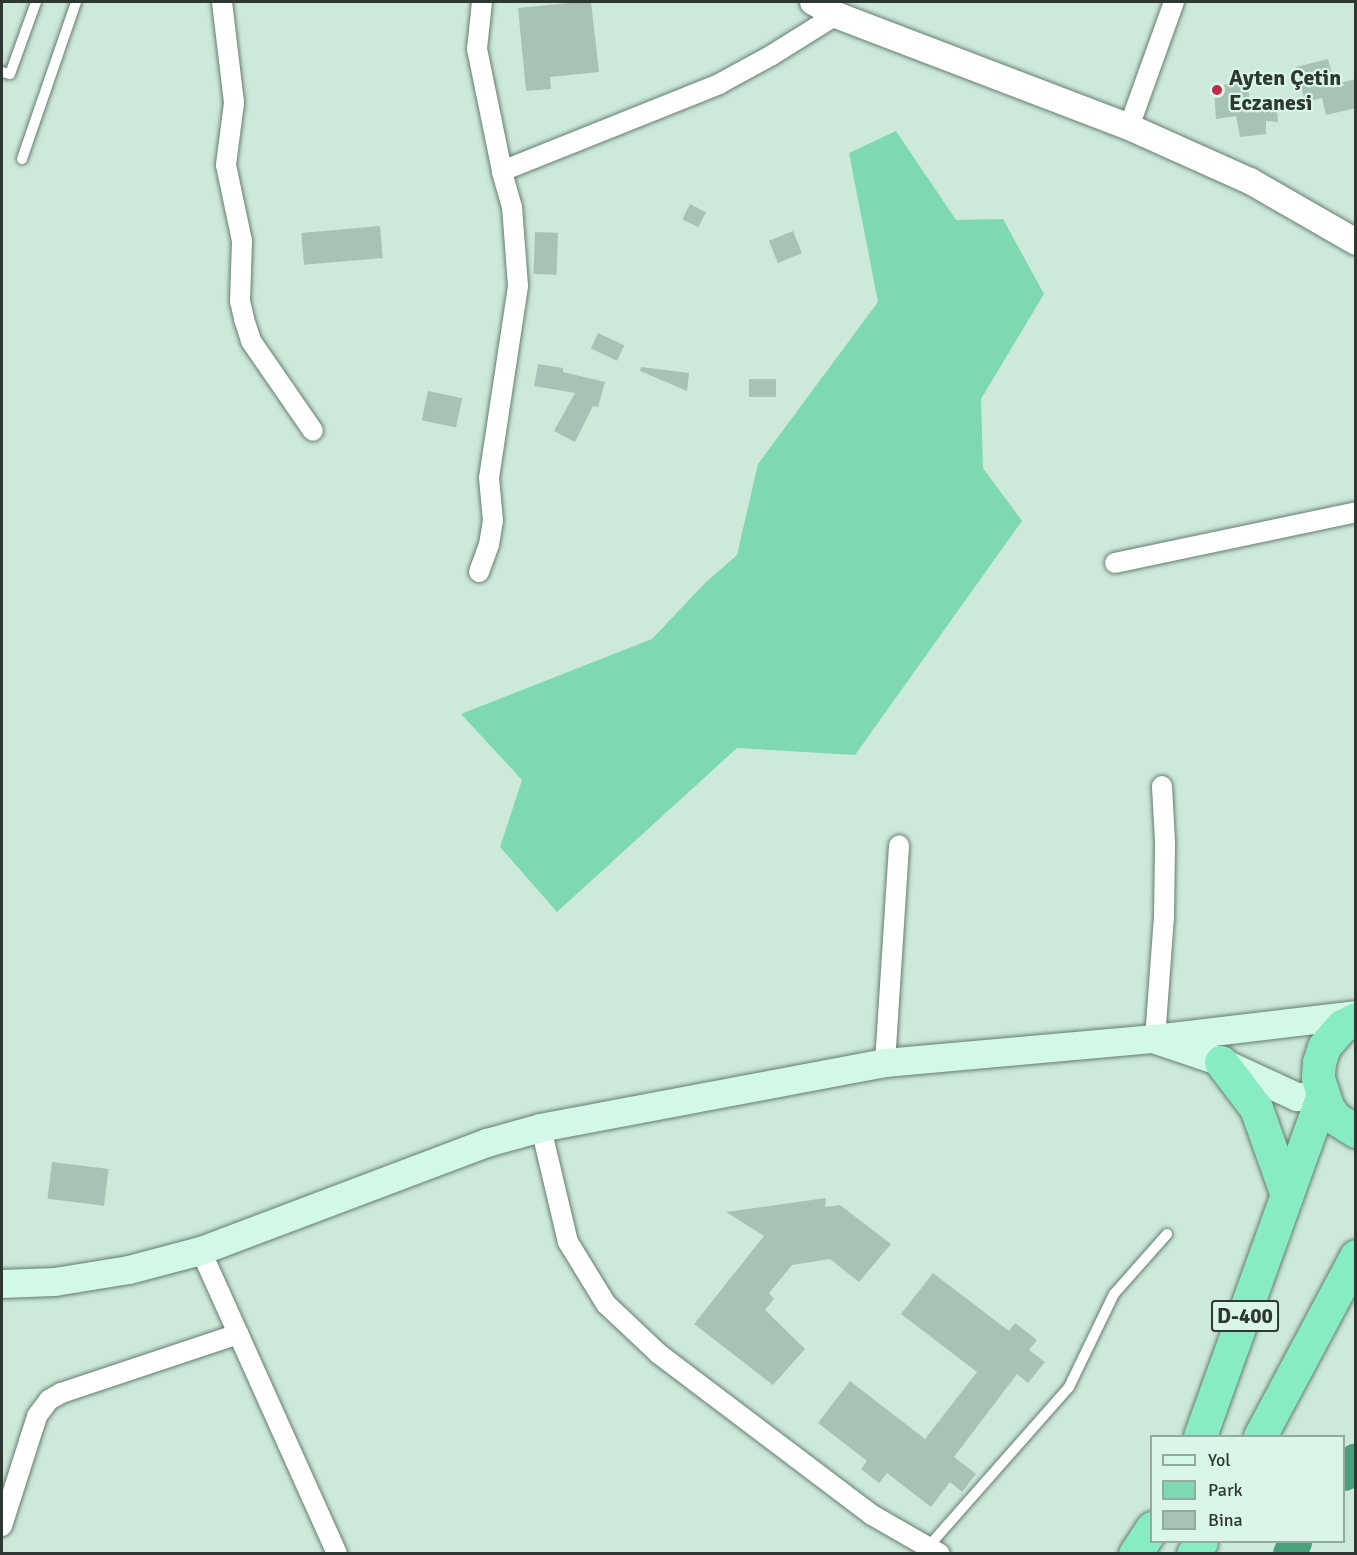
<!DOCTYPE html>
<html>
<head>
<meta charset="utf-8">
<style>
  body { margin:0 }
  #map { position:relative; width:1357px; height:1555px; overflow:hidden; background:#cde9da; font-family:Signika,sans-serif }
  div>[style] { position:absolute }
  .green>* { inset:0; background:#7fd9b0 }
  .river>* { height:34px; margin:-17px; padding:0 17px; transform-origin:17px; border-radius:17px; background:#48a37c }
  .building>* { inset:0; background:#a8c3b5; transform-origin:0 0 }
  .roads { filter:drop-shadow(0 0 2px #647d70) drop-shadow(0 0 2px #647d70) }
  .service>* { height:10px; margin:-5px; padding:0 5px; transform-origin:5px; border-radius:5px; background:#fff }
  .minor>* { height:20px; margin:-10px; padding:0 10px; transform-origin:10px; border-radius:10px; background:#fff }
  .tertiary>* { height:26px; margin:-13px; padding:0 13px; transform-origin:13px; border-radius:13px; background:#fff }
  .secondary>* { height:28px; margin:-14px; padding:0 14px; transform-origin:14px; border-radius:14px; background:#d2f8e8 }
  .trunk>* { height:33px; margin:-16.5px; padding:0 16.5px; transform-origin:16.5px; border-radius:16.5px; background:#88ecc2 }
  .dots>* { width:16px; height:16px; translate:-50% -50%; box-sizing:border-box; border:3px solid #daf6e7; border-radius:50% }
  span { translate:-50% -50%; white-space:nowrap; text-align:center; line-height:1.15; -webkit-text-stroke:4.5px #daf6e7; paint-order:stroke }
  .shield-label span { padding:2px 4px; background:#daf6e7; border:2px solid; border-radius:4px; -webkit-text-stroke-width:0 }
  .shield-label { font-size:21px; color:#2d3832; font-weight:700 }
  .poi-label { font-size:22px; color:#2d3832; font-weight:700 }
  .left { translate:0 -50%; text-align:left }
  .frame { position:absolute; inset:0; border:3px solid #2d3832; pointer-events:none }
  .legend { position:absolute; left:1150px; top:1435px; width:195px; height:108px; box-sizing:border-box; background:#daf6e7; border:2px solid #95aa9f; margin:0; padding:8px 10px; list-style:none; font-size:18px; color:#2d3832 }
  .legend li { display:flex; align-items:center; gap:12px; height:30px }
  .legend b { width:30px; border:2px solid #95aa9f }
</style>
</head>
<body>
<div id="map">
  <div class="green">
    <div style="clip-path:polygon(896px 131px,956px 220px,1003px 219px,1044px 294px,981px 399px,983px 468px,1022px 521px,855px 755px,737px 748px,557px 912px,500px 847px,522px 780px,461px 714px,652px 639px,705px 583px,737px 555px,758px 464px,878px 302px,849px 153px)"></div>
  </div>
  <div class="river">
    <div style="left:1344px;top:1474px;width:18px;rotate:-49deg"></div>
    <div style="left:1290px;top:1554px;width:13px;rotate:-67deg"></div>
  </div>
  <div class="building">
    <div style="clip-path:polygon(579px 2px,591px 2px,599px 72px,550px 77px,551px 89px,526px 91px,518px 8px)"></div>
    <div style="clip-path:polygon(1328px 59px,1335px 84px,1356px 79px,1356px 108px,1326px 115px,1322px 98px,1305px 102px,1296px 67px)"></div>
    <div style="clip-path:polygon(1249px 78px,1249px 99px,1276px 98px,1278px 122px,1266px 121px,1266px 134px,1240px 137px,1236px 116px,1216px 119px,1214px 90px,1230px 82px)"></div>
    <div style="left:690px;top:204px;width:18px;height:17px;rotate:27deg"></div>
    <div style="left:380px;top:226px;width:32px;height:79px;rotate:85deg"></div>
    <div style="left:793px;top:231px;width:24px;height:26px;rotate:68deg"></div>
    <div style="left:535px;top:232px;width:23px;height:42px;rotate:2deg"></div>
    <div style="left:598px;top:333px;width:29px;height:17px;rotate:25deg"></div>
    <div style="clip-path:polygon(538px 364px,563px 368px,563px 372px,605px 382px,598px 407px,593px 406px,575px 442px,554px 431px,575px 393px,534px 386px)"></div>
    <div style="clip-path:polygon(641px 367px,689px 373px,687px 391px,640px 371px)"></div>
    <div style="left:776px;top:379px;width:18px;height:27px;rotate:90deg"></div>
    <div style="left:428px;top:391px;width:35px;height:30px;rotate:12deg"></div>
    <div style="left:52px;top:1162px;width:57px;height:37px;rotate:7deg"></div>
    <div style="clip-path:polygon(826px 1198px,825px 1207px,840px 1205px,891px 1244px,859px 1282px,830px 1259px,792px 1265px,769px 1293px,774px 1299px,765px 1310px,805px 1349px,773px 1385px,694px 1324px,764px 1236px,726px 1212px)"></div>
    <div style="clip-path:polygon(933px 1273px,1009px 1331px,1015px 1323px,1037px 1340px,1029px 1350px,1045px 1362px,1028px 1383px,1017px 1374px,954px 1457px,976px 1474px,962px 1492px,950px 1482px,931px 1507px,887px 1473px,879px 1483px,861px 1469px,867px 1461px,818px 1423px,850px 1381px,925px 1439px,977px 1372px,901px 1314px)"></div>
  </div>
  <div class="roads">
    <div class="service">
      <div style="left:2px;top:72px;width:8px;rotate:14deg"></div>
      <div style="left:10px;top:74px;width:77px;rotate:-70.1deg"></div>
      <div style="left:22px;top:159px;width:166px;rotate:-71deg"></div>
      <div style="left:928px;top:1547px;width:213px;rotate:-48.6deg"></div>
      <div style="left:1069px;top:1387px;width:103px;rotate:-64.2deg"></div>
      <div style="left:1114px;top:1294px;width:80px;rotate:-48.5deg"></div>
    </div>
    <div class="minor">
      <div style="left:222px;top:2px;width:102px;rotate:83.2deg"></div>
      <div style="left:234px;top:103px;width:63px;rotate:97.4deg"></div>
      <div style="left:226px;top:165px;width:78px;rotate:78.1deg"></div>
      <div style="left:242px;top:241px;width:60px;rotate:91.9deg"></div>
      <div style="left:240px;top:301px;width:18px;rotate:77deg"></div>
      <div style="left:244px;top:319px;width:23px;rotate:72deg"></div>
      <div style="left:251px;top:341px;width:109px;rotate:55.4deg"></div>
      <div style="left:482px;top:2px;width:47px;rotate:96.1deg"></div>
      <div style="left:477px;top:49px;width:125px;rotate:78.4deg"></div>
      <div style="left:1129px;top:127px;width:133px;rotate:-70.2deg"></div>
      <div style="left:1115px;top:563px;width:246px;rotate:-11.9deg"></div>
      <div style="left:479px;top:572px;width:29px;rotate:-70deg"></div>
      <div style="left:489px;top:545px;width:24px;rotate:-81deg"></div>
      <div style="left:493px;top:521px;width:43px;rotate:-95.3deg"></div>
      <div style="left:489px;top:478px;width:194px;rotate:-81.4deg"></div>
      <div style="left:518px;top:286px;width:79px;rotate:-94.3deg"></div>
      <div style="left:512px;top:207px;width:37px;rotate:-106deg"></div>
      <div style="left:502px;top:171px;width:234px;rotate:-21.8deg"></div>
      <div style="left:719px;top:84px;width:60px;rotate:-28.7deg"></div>
      <div style="left:772px;top:55px;width:75px;rotate:-32deg"></div>
      <div style="left:1155px;top:1039px;width:122px;rotate:-85.8deg"></div>
      <div style="left:1164px;top:917px;width:75px;rotate:-89.2deg"></div>
      <div style="left:1165px;top:842px;width:56px;rotate:-93.1deg"></div>
      <div style="left:885px;top:1063px;width:218px;rotate:-86.3deg"></div>
      <div style="left:541px;top:1128px;width:117px;rotate:76.7deg"></div>
      <div style="left:568px;top:1242px;width:73px;rotate:58.5deg"></div>
      <div style="left:606px;top:1304px;width:73px;rotate:43.3deg"></div>
      <div style="left:659px;top:1354px;width:267px;rotate:37.1deg"></div>
      <div style="left:872px;top:1515px;width:78px;rotate:29.8deg"></div>
      <div style="left:201px;top:1251px;width:332px;rotate:65.8deg"></div>
      <div style="left:2px;top:1526px;width:115px;rotate:-72.3deg"></div>
      <div style="left:37px;top:1416px;width:20px;rotate:-53deg"></div>
      <div style="left:49px;top:1400px;width:14px;rotate:-30deg"></div>
      <div style="left:61px;top:1393px;width:187px;rotate:-18.4deg"></div>
    </div>
    <div class="tertiary">
      <div style="left:813px;top:2px;width:26px;rotate:29deg"></div>
      <div style="left:836px;top:15px;width:314px;rotate:20.9deg"></div>
      <div style="left:1129px;top:127px;width:133px;rotate:24.1deg"></div>
      <div style="left:1250px;top:181px;width:122px;rotate:29.9deg"></div>
    </div>
    <div class="secondary">
      <div style="left:1159px;top:1041px;width:65px;rotate:18.7deg"></div>
      <div style="left:1221px;top:1062px;width:84px;rotate:24.7deg"></div>
      <div style="left:1297px;top:1097px;width:25px"></div>
      <div style="left:2px;top:1284px;width:53px;rotate:-2.2deg"></div>
      <div style="left:55px;top:1282px;width:75px;rotate:-9.2deg"></div>
      <div style="left:129px;top:1270px;width:74px;rotate:-14.8deg"></div>
      <div style="left:201px;top:1251px;width:306px;rotate:-20.7deg"></div>
      <div style="left:487px;top:1143px;width:56px;rotate:-15.5deg"></div>
      <div style="left:541px;top:1128px;width:350px;rotate:-10.7deg"></div>
      <div style="left:885px;top:1063px;width:271px;rotate:-5.1deg"></div>
      <div style="left:1155px;top:1039px;width:202px;rotate:-6.8deg"></div>
    </div>
    <div class="trunk">
      <div style="left:1356px;top:1019px;width:16px;rotate:153deg"></div>
      <div style="left:1342px;top:1026px;width:28px;rotate:131deg"></div>
      <div style="left:1324px;top:1047px;width:16px;rotate:108deg"></div>
      <div style="left:1319px;top:1062px;width:16px;rotate:94deg"></div>
      <div style="left:1318px;top:1078px;width:32px;rotate:72deg"></div>
      <div style="left:1328px;top:1108px;width:12px;rotate:55deg"></div>
      <div style="left:1335px;top:1118px;width:25px;rotate:32deg"></div>
      <div style="left:1221px;top:1062px;width:58px;rotate:52.7deg"></div>
      <div style="left:1256px;top:1108px;width:92px;rotate:70.4deg"></div>
      <div style="left:1200px;top:1436px;width:360px;rotate:-70.2deg"></div>
      <div style="left:1260px;top:1436px;width:204px;rotate:-61.9deg"></div>
      <div style="left:1135px;top:1554px;width:31px;rotate:-57deg"></div>
      <div style="left:1193px;top:1554px;width:14px;rotate:-56deg"></div>
    </div>
  </div>
  <div class="dots">
    <div style="left:1217px;top:90px;background:#bc2c4d"></div>
  </div>
  <div class="shield-label">
    <span style="left:1245px;top:1316px">D-400</span>
  </div>
  <div class="poi-label">
    <span class="left" style="left:1229px;top:90px">Ayten Çetin<br>Eczanesi</span>
  </div>
  <div class="frame"></div>
  <ul class="legend">
  <li><b style="height:8px;background:#d2f8e8"></b>Yol</li>
  <li><b style="height:16px;background:#7fd9b0"></b>Park</li>
  <li><b style="height:16px;background:#a8c3b5"></b>Bina</li>
  </ul>
</div>
</body>
</html>
